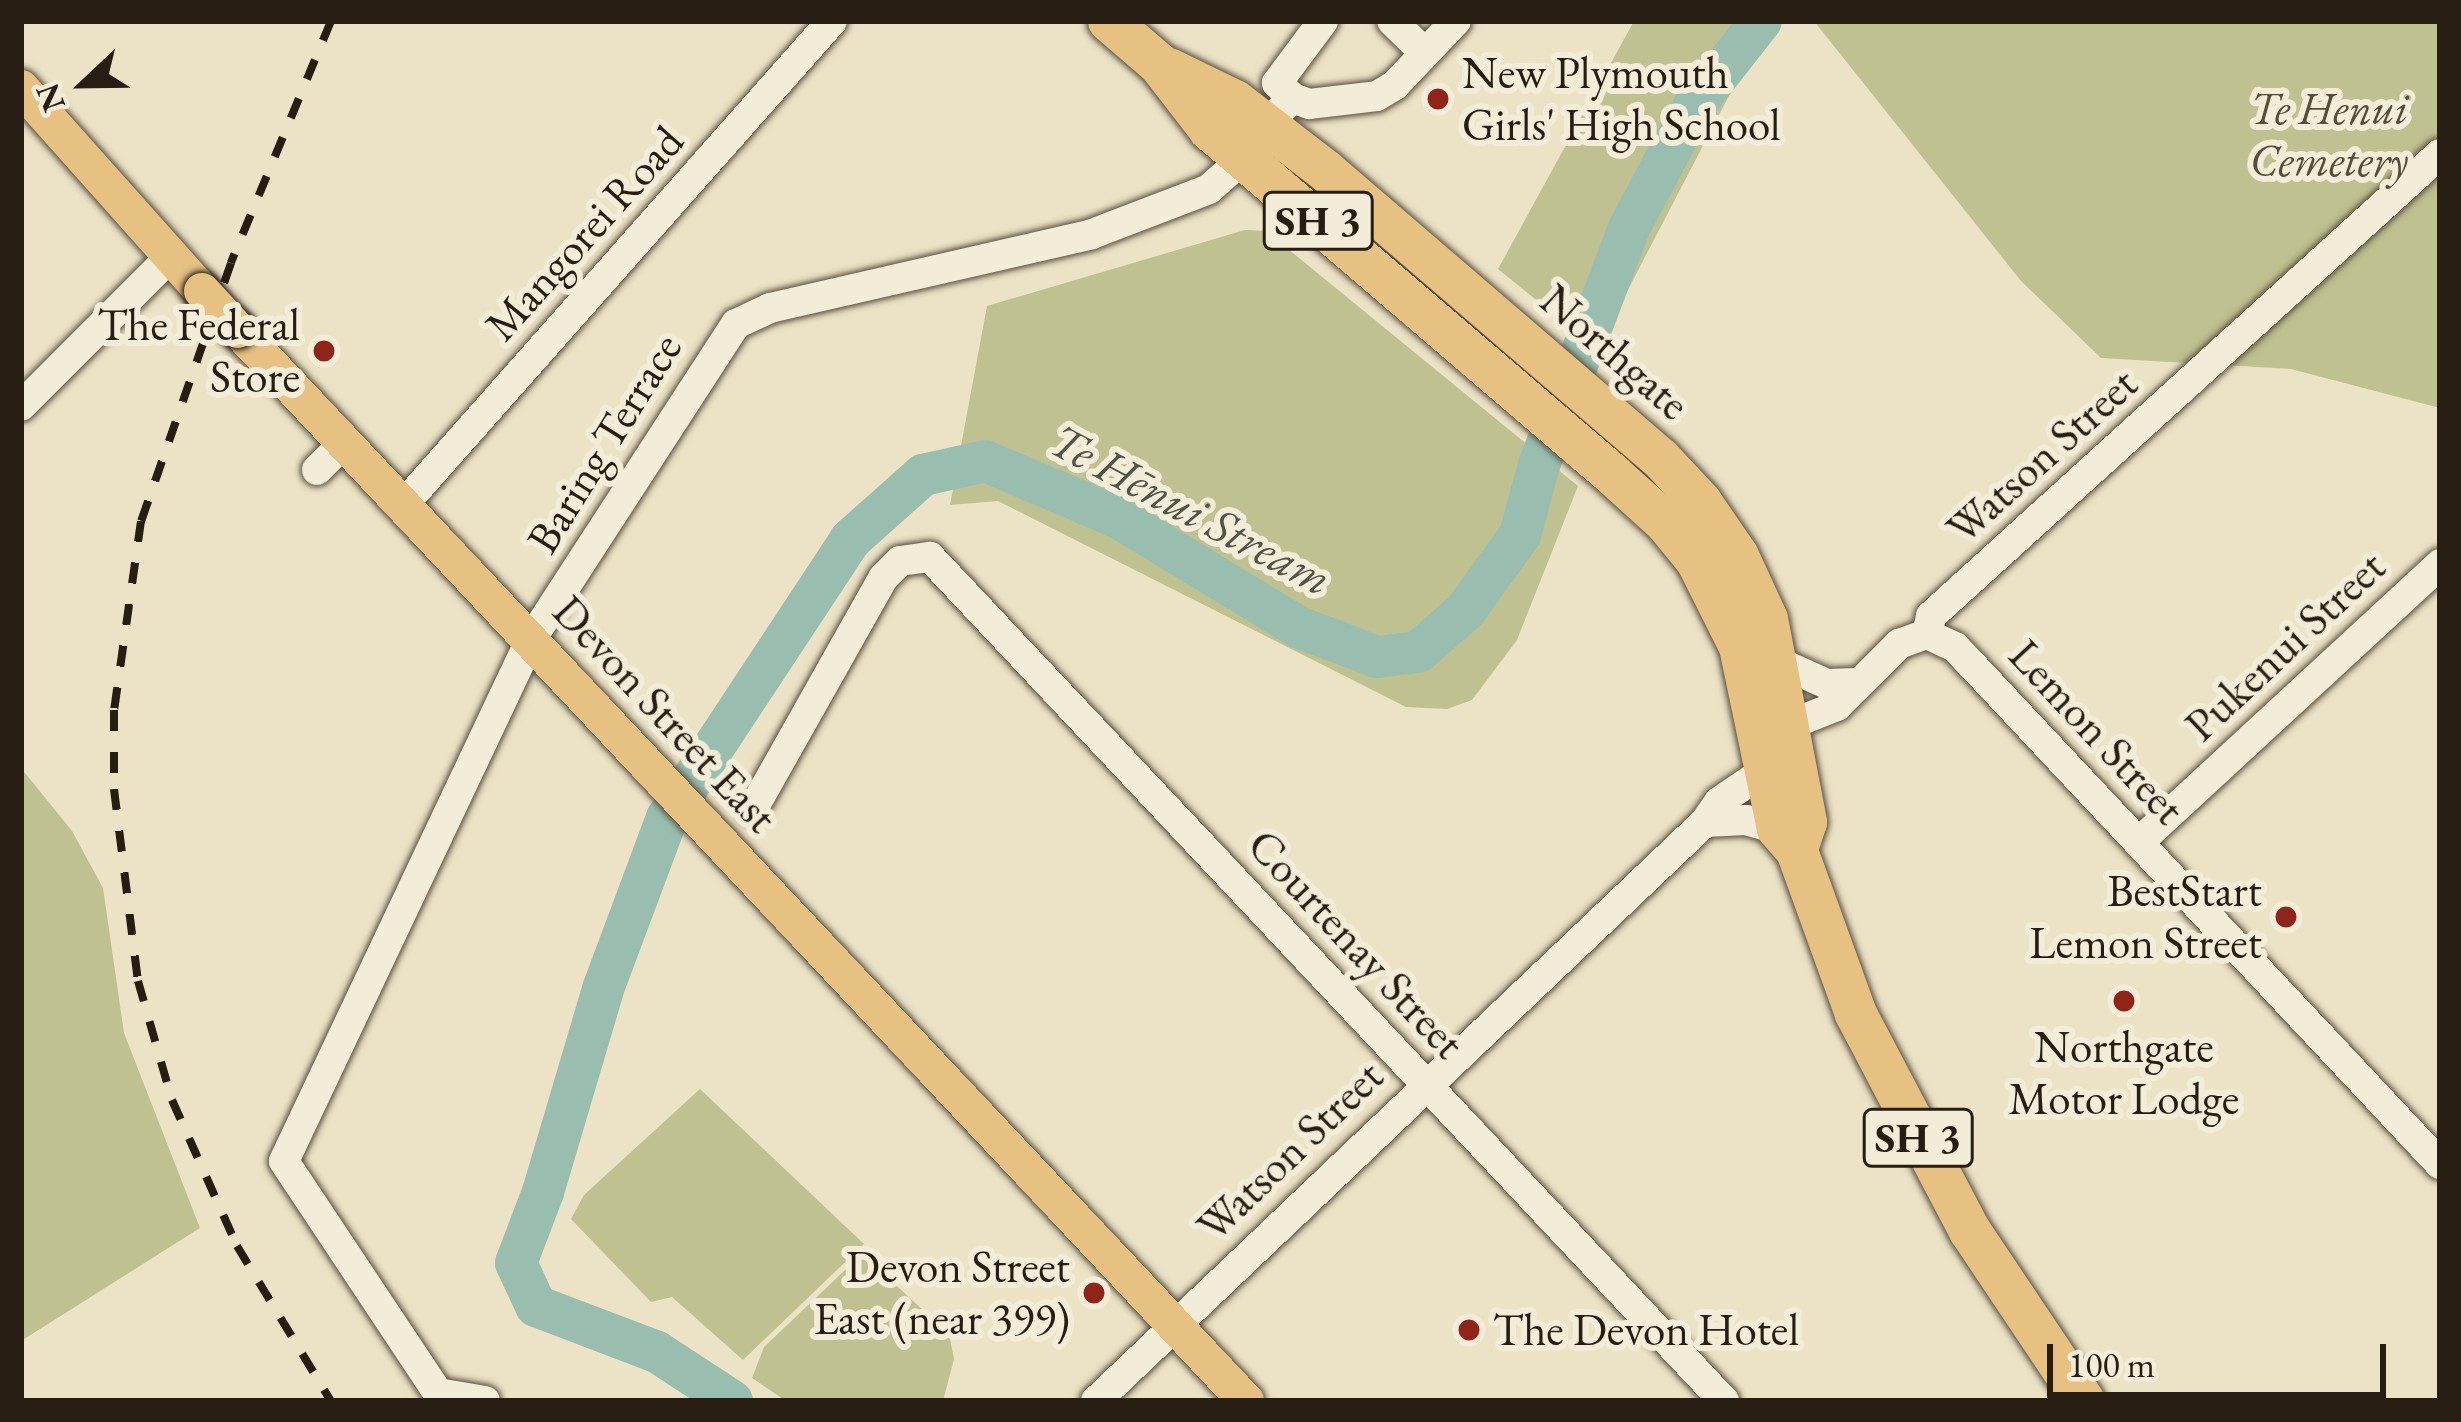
<!DOCTYPE html>
<html>
<head>
<meta charset="utf-8">
<style>
  body { margin:0 }
  #map { position:relative; width:2461px; height:1422px; overflow:hidden; background:#ece2c5; font-family:"EB Garamond",serif }
  div>[style] { position:absolute }
  .green>* { inset:0; background:#bfc190 }
  .river>* { height:42px; margin:-21px; padding:0 21px; transform-origin:21px; border-radius:21px; background:#99beb0 }
  .roads { filter:drop-shadow(0 0 3px #584e3f) drop-shadow(0 0 3px #584e3f) }
  .minor>* { height:30px; margin:-15px; padding:0 15px; transform-origin:15px; border-radius:15px; background:#f3ecd9 }
  .major>* { height:36px; margin:-18px; padding:0 18px; transform-origin:18px; border-radius:18px; background:#e6c182 }
  .highway>* { height:42px; margin:-21px; padding:0 21px; transform-origin:21px; border-radius:21px; background:#e6c182 }
  .rail>* { height:8px; margin-top:-4px; transform-origin:0; background:repeating-linear-gradient(90deg,#271d12 0 21px,transparent 0 42px) }
  .bridges { filter:drop-shadow(0 0 3px #271d12) drop-shadow(0 0 3px #271d12) }
  .major-bridge>* { height:36px; margin:-18px; padding:0 18px; transform-origin:18px; border-radius:18px; background:#e6c182 }
  .dots>* { width:33px; height:33px; translate:-50% -50%; box-sizing:border-box; border:6px solid #f3ecd9; border-radius:50% }
  span { translate:-50% -50%; white-space:nowrap; text-align:center; line-height:1.15; -webkit-text-stroke:12px #f3ecd9; paint-order:stroke }
  .shield-label span { padding:3px 9px; background:#f3ecd9; border:3px solid; border-radius:9px; -webkit-text-stroke-width:0 }
  .shield-label { font-size:42px; color:#271d12; font-weight:700 }
  .poi-label { font-size:45px; color:#271d12 }
  .left { translate:0 -50%; text-align:left }
  .right { translate:-100% -50%; text-align:right }
  .park-label { font-size:45px; color:#554e38; font-style:italic }
  .street-label { font-size:45px; color:#271d12 }
  .water-label { font-size:48px; color:#4f5549; font-style:italic }
  .frame { position:absolute; inset:0; border:24px solid #271d12; pointer-events:none }
  .north { position:absolute; left:24px; top:24px; width:120px; height:120px; -webkit-text-stroke:9px #f3ecd9; paint-order:stroke; rotate:248deg; font-size:33px; font-weight:700; line-height:48px; text-align:center; color:#271d12 }
  .north::after { content:''; display:block; margin:auto; width:42px; height:54px; background:#271d12; clip-path:polygon(50% 0,100% 100%,50% 72%,0 100%) }
  .scale { position:absolute; left:2047px; top:1344px; width:339px; height:54px; box-sizing:border-box; border:6px solid #271d12; border-top:0; padding-left:15px; font-size:36px; line-height:42px; white-space:nowrap; color:#271d12; -webkit-text-stroke:9px #f3ecd9; paint-order:stroke }
</style>
</head>
<body>
<div id="map">
  <div class="green">
    <div style="clip-path:polygon(1634px 21px,1768px 21px,1597px 349px,1498px 269px)"></div>
    <div style="clip-path:polygon(1814px 21px,2440px 21px,2440px 408px,2291px 369px,2101px 358px,2021px 281px)"></div>
    <div style="clip-path:polygon(1245px 230px,1266px 231px,1578px 486px,1517px 640px,1472px 700px,1447px 709px,1406px 707px,998px 501px,950px 505px,987px 306px)"></div>
    <div style="clip-path:polygon(21px 768px,72px 831px,103px 888px,124px 1033px,200px 1228px,21px 1341px)"></div>
    <div style="clip-path:polygon(700px 1089px,864px 1244px,743px 1360px,672px 1297px,651px 1302px,571px 1219px,584px 1195px)"></div>
    <div style="clip-path:polygon(862px 1254px,949px 1334px,954px 1359px,943px 1401px,786px 1401px,752px 1378px,764px 1347px)"></div>
  </div>
  <div class="river">
    <div style="left:732px;top:1401px;width:90px;rotate:-146.8deg"></div>
    <div style="left:657px;top:1352px;width:129px;rotate:-159.2deg"></div>
    <div style="left:536px;top:1306px;width:47px;rotate:-114.9deg"></div>
    <div style="left:516px;top:1263px;width:76px;rotate:-69.2deg"></div>
    <div style="left:543px;top:1192px;width:212px;rotate:-73.5deg"></div>
    <div style="left:603px;top:989px;width:183px;rotate:-69.5deg"></div>
    <div style="left:667px;top:818px;width:333px;rotate:-56.6deg"></div>
    <div style="left:850px;top:540px;width:98px;rotate:-41.7deg"></div>
    <div style="left:923px;top:475px;width:64px;rotate:-12.7deg"></div>
    <div style="left:985px;top:461px;width:146px;rotate:23deg"></div>
    <div style="left:1119px;top:518px;width:210px;rotate:31.3deg"></div>
    <div style="left:1298px;top:627px;width:85px;rotate:20.8deg"></div>
    <div style="left:1377px;top:657px;width:41px;rotate:-7deg"></div>
    <div style="left:1418px;top:652px;width:62px;rotate:-41.1deg"></div>
    <div style="left:1465px;top:611px;width:94px;rotate:-54.1deg"></div>
    <div style="left:1520px;top:535px;width:73px;rotate:-74.8deg"></div>
    <div style="left:1539px;top:465px;width:254px;rotate:-69.2deg"></div>
    <div style="left:1629px;top:228px;width:138px;rotate:-62deg"></div>
    <div style="left:1694px;top:106px;width:108px;rotate:-51.8deg"></div>
  </div>
  <div class="roads">
    <div class="minor">
      <div style="left:1392px;top:21px;width:43px;rotate:44.1deg"></div>
      <div style="left:1293px;top:98px;width:22px;rotate:-137deg"></div>
      <div style="left:1277px;top:83px;width:77px;rotate:-53.4deg"></div>
      <div style="left:1266px;top:124px;width:37px;rotate:-44deg"></div>
      <div style="left:1293px;top:98px;width:17px;rotate:21deg"></div>
      <div style="left:1309px;top:104px;width:68px;rotate:-6.7deg"></div>
      <div style="left:1377px;top:96px;width:21px;rotate:-31deg"></div>
      <div style="left:1395px;top:85px;width:88px;rotate:-46.4deg"></div>
      <div style="left:21px;top:406px;width:211px;rotate:-45deg"></div>
      <div style="left:317px;top:470px;width:37px;rotate:-45deg"></div>
      <div style="left:404px;top:504px;width:645px;rotate:-48.45deg"></div>
      <div style="left:1927px;top:634px;width:31px;rotate:25deg"></div>
      <div style="left:1955px;top:647px;width:26px;rotate:47deg"></div>
      <div style="left:1973px;top:666px;width:683px;rotate:46.84deg"></div>
      <div style="left:1778px;top:662px;width:54px;rotate:24.2deg"></div>
      <div style="left:1827px;top:684px;width:29px;rotate:-2deg"></div>
      <div style="left:1789px;top:725px;width:52px;rotate:-21.6deg"></div>
      <div style="left:1837px;top:706px;width:88px;rotate:-45deg"></div>
      <div style="left:1899px;top:644px;width:30px;rotate:-20deg"></div>
      <div style="left:1927px;top:634px;width:18px;rotate:-77deg"></div>
      <div style="left:1931px;top:616px;width:687px;rotate:-42.23deg"></div>
      <div style="left:753px;top:809px;width:265px;rotate:-60.6deg"></div>
      <div style="left:883px;top:578px;width:24px;rotate:-45deg"></div>
      <div style="left:900px;top:561px;width:30px;rotate:-8deg"></div>
      <div style="left:930px;top:557px;width:1159px;rotate:46.75deg"></div>
      <div style="left:1705px;top:822px;width:41px;rotate:-2.8deg"></div>
      <div style="left:1746px;top:820px;width:33px;rotate:16deg"></div>
      <div style="left:2139px;top:842px;width:410px;rotate:-42.7deg"></div>
      <div style="left:485px;top:1401px;width:48px;rotate:-170.3deg"></div>
      <div style="left:438px;top:1393px;width:278px;rotate:-123.6deg"></div>
      <div style="left:284px;top:1161px;width:575px;rotate:-64.68deg"></div>
      <div style="left:530px;top:641px;width:378px;rotate:-57deg"></div>
      <div style="left:736px;top:324px;width:38px;rotate:-25deg"></div>
      <div style="left:770px;top:308px;width:330px;rotate:-12.9deg"></div>
      <div style="left:1092px;top:234px;width:125px;rotate:-21deg"></div>
      <div style="left:1209px;top:189px;width:47px;rotate:-41.5deg"></div>
      <div style="left:1096px;top:1401px;width:840px;rotate:-43.55deg"></div>
      <div style="left:1705px;top:822px;width:24px;rotate:-55deg"></div>
      <div style="left:1719px;top:802px;width:57px;rotate:-34.2deg"></div>
    </div>
    <div class="major">
      <div style="left:21px;top:88px;width:272px;rotate:48.3deg"></div>
      <div style="left:238px;top:330px;width:1471px;rotate:46.74deg"></div>
    </div>
    <div class="highway">
      <div style="left:1109px;top:21px;width:66px;rotate:40.7deg"></div>
      <div style="left:1159px;top:64px;width:83px;rotate:52.3deg"></div>
      <div style="left:1210px;top:130px;width:529px;rotate:40.55deg"></div>
      <div style="left:1612px;top:474px;width:72px;rotate:42.2deg"></div>
      <div style="left:1665px;top:522px;width:50px;rotate:50.6deg"></div>
      <div style="left:1697px;top:561px;width:96px;rotate:63.4deg"></div>
      <div style="left:1740px;top:647px;width:186px;rotate:78.2deg"></div>
      <div style="left:1778px;top:829px;width:29px;rotate:49deg"></div>
      <div style="left:1797px;top:851px;width:173px;rotate:70.1deg"></div>
      <div style="left:1856px;top:1014px;width:245px;rotate:62.3deg"></div>
      <div style="left:1970px;top:1231px;width:205px;rotate:56.2deg"></div>
      <div style="left:1169px;top:69px;width:73px;rotate:25.9deg"></div>
      <div style="left:1235px;top:101px;width:115px;rotate:37.6deg"></div>
      <div style="left:1326px;top:171px;width:440px;rotate:40.7deg"></div>
      <div style="left:1660px;top:458px;width:60px;rotate:47deg"></div>
      <div style="left:1701px;top:502px;width:65px;rotate:55.6deg"></div>
      <div style="left:1738px;top:556px;width:69px;rotate:65.3deg"></div>
      <div style="left:1767px;top:619px;width:207px;rotate:79.1deg"></div>
      <div style="left:1806px;top:822px;width:29px;rotate:108deg"></div>
    </div>
  </div>
  <div class="rail">
    <div style="left:331px;top:21px;width:262px;rotate:112.5deg"></div>
    <div style="left:231px;top:263px;width:273px;rotate:109.2deg"></div>
    <div style="left:141px;top:521px;width:191px;rotate:98.1deg"></div>
    <div style="left:114px;top:710px;width:79px;rotate:90deg"></div>
    <div style="left:114px;top:789px;width:193px;rotate:82.9deg"></div>
    <div style="left:138px;top:981px;width:124px;rotate:74.1deg"></div>
    <div style="left:172px;top:1100px;width:160px;rotate:66deg"></div>
    <div style="left:237px;top:1246px;width:181px;rotate:58.8deg"></div>
  </div>
  <div class="bridges">
    <div class="major-bridge">
      <div style="left:202px;top:291px;width:53px;rotate:47.3deg"></div>
    </div>
  </div>
  <div class="dots">
    <div style="left:1438px;top:99px;background:#8f2418"></div>
    <div style="left:324px;top:351px;background:#8f2418"></div>
    <div style="left:2286px;top:917px;background:#8f2418"></div>
    <div style="left:2124px;top:1001px;background:#8f2418"></div>
    <div style="left:1094px;top:1293px;background:#8f2418"></div>
    <div style="left:1469px;top:1330px;background:#8f2418"></div>
  </div>
  <div class="shield-label">
    <span style="left:1318px;top:221px">SH 3</span>
    <span style="left:1918px;top:1138px">SH 3</span>
  </div>
  <div class="poi-label">
    <span class="left" style="left:1462px;top:99px">New Plymouth<br>Girls' High School</span>
    <span class="right" style="left:300px;top:351px">The Federal<br>Store</span>
    <span class="right" style="left:2262px;top:917px">BestStart<br>Lemon Street</span>
    <span style="left:2124px;top:1073px">Northgate<br>Motor Lodge</span>
    <span class="right" style="left:1070px;top:1293px">Devon Street<br>East (near 399)</span>
    <span class="left" style="left:1493px;top:1330px">The Devon Hotel</span>
  </div>
  <div class="park-label">
    <span style="left:2329px;top:135px">Te Henui<br>Cemetery</span>
  </div>
  <div class="street-label">
    <span style="left:584px;top:233px;rotate:-48deg">Mangorei Road</span>
    <span style="left:1615px;top:352px;rotate:41deg">Northgate</span>
    <span style="left:604px;top:443px;rotate:-58deg">Baring Terrace</span>
    <span style="left:2042px;top:456px;rotate:-42deg">Watson Street</span>
    <span style="left:2285px;top:646px;rotate:-43deg">Pukenui Street</span>
    <span style="left:665px;top:714px;rotate:47deg">Devon Street East</span>
    <span style="left:2097px;top:732px;rotate:47deg">Lemon Street</span>
    <span style="left:1356px;top:944px;rotate:47deg">Courtenay Street</span>
    <span style="left:1290px;top:1151px;rotate:-44deg">Watson Street</span>
  </div>
  <div class="water-label">
    <span style="left:1191px;top:509px;rotate:28deg">Te Hēnui Stream</span>
  </div>
  <div class="frame"></div>
  <div class="north">N</div>
  <div class="scale">100 m</div>
</div>
</body>
</html>
